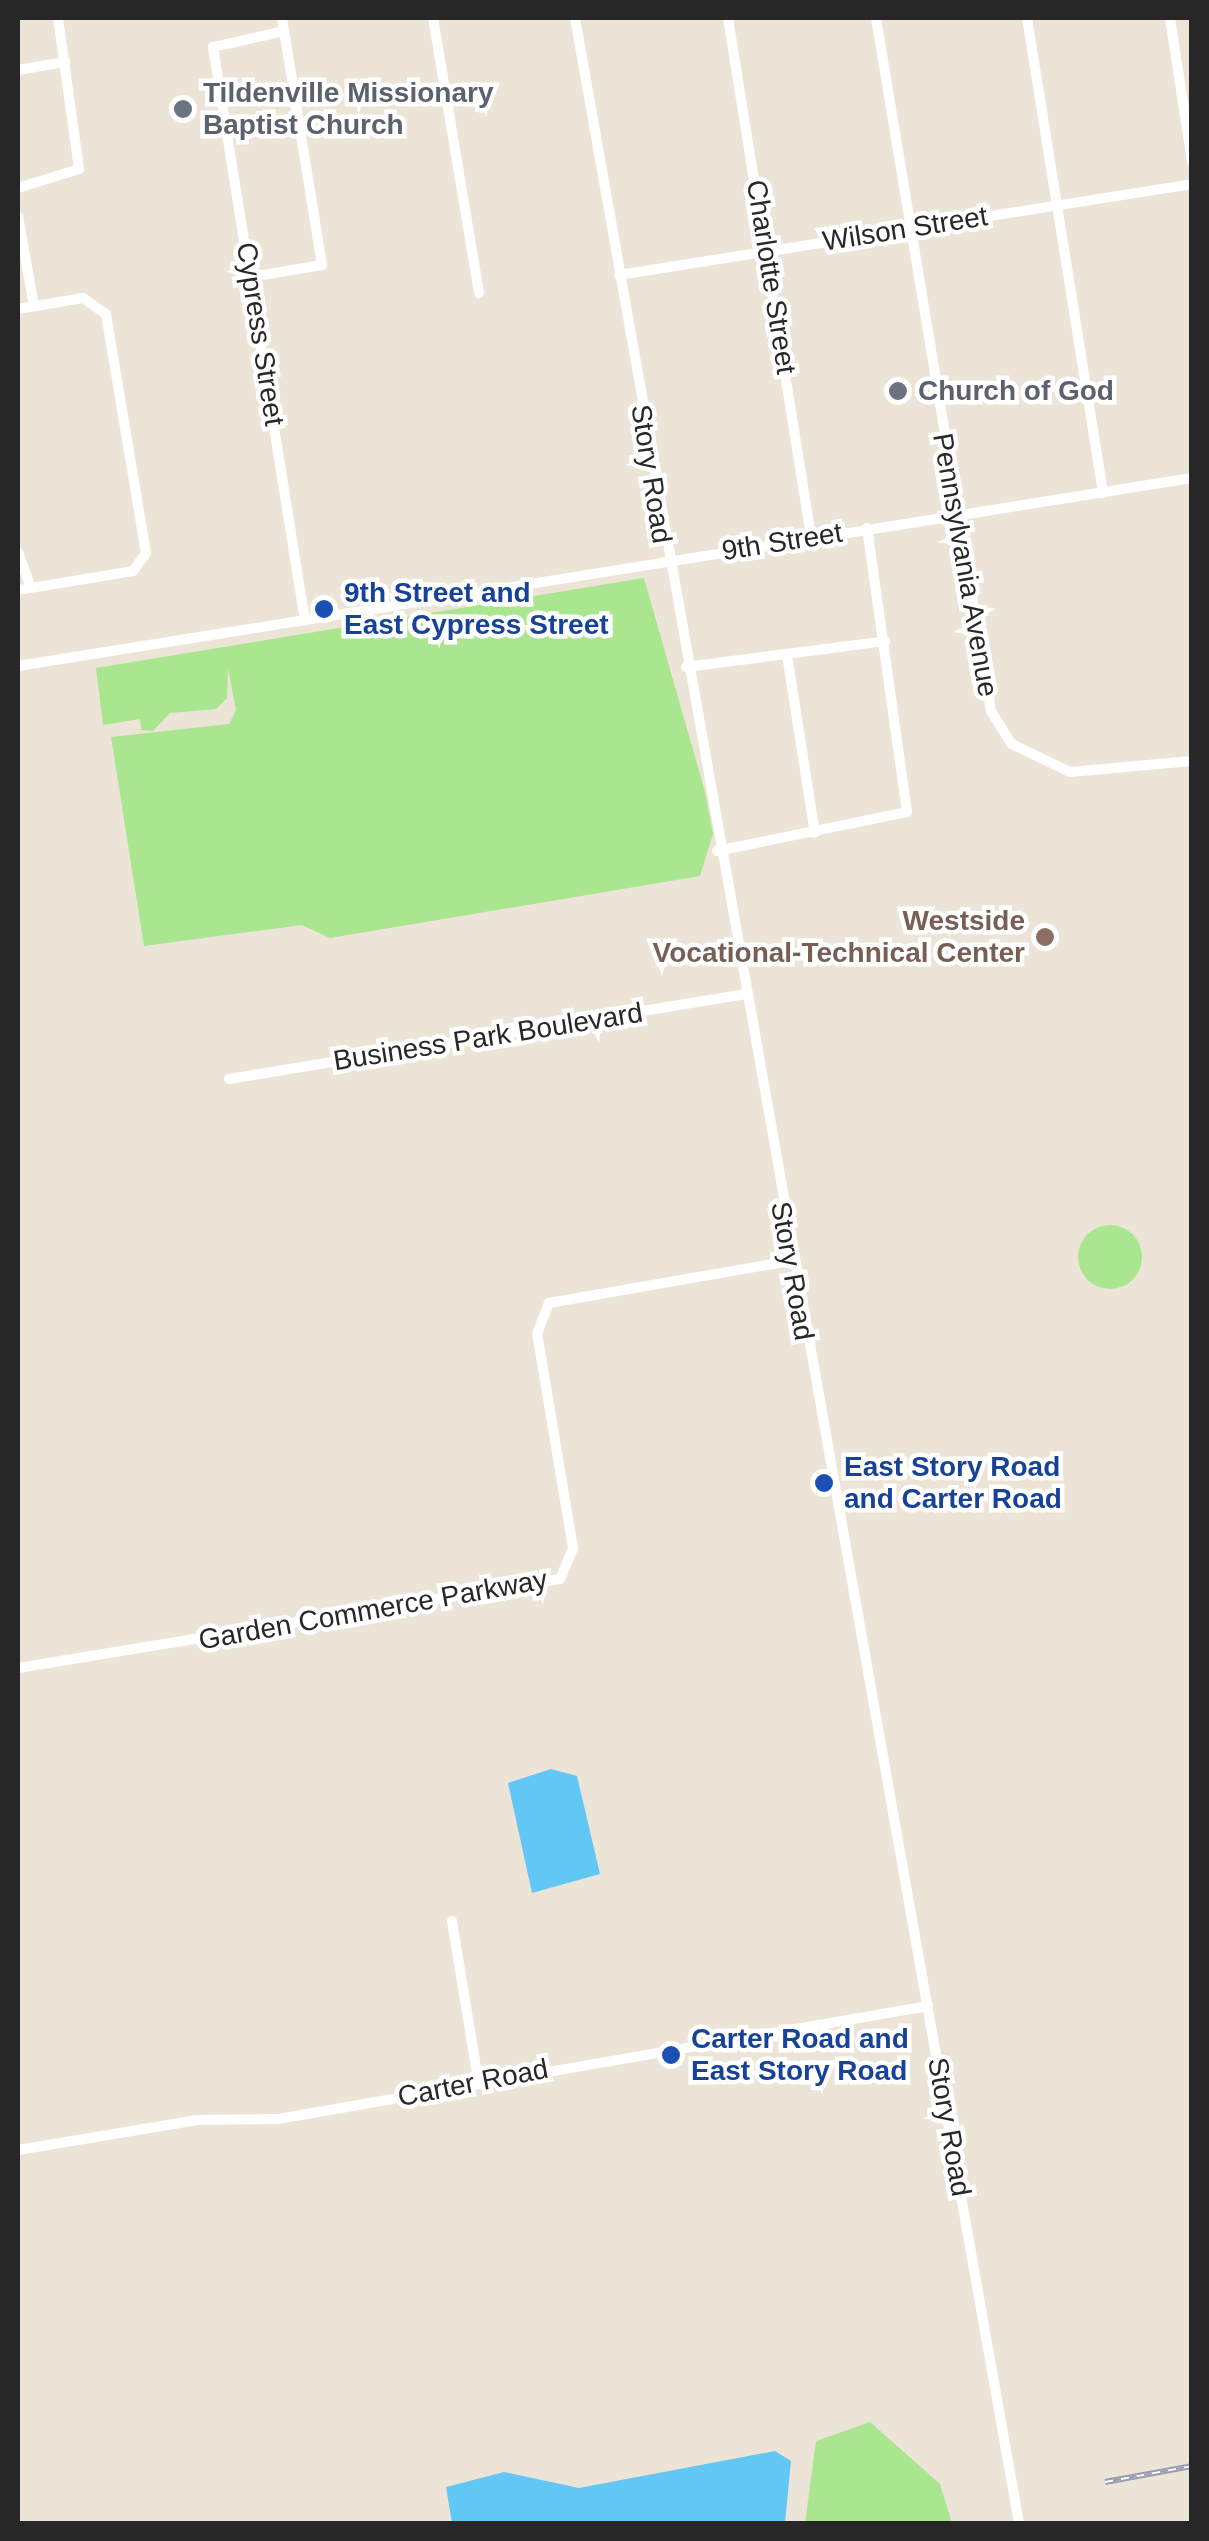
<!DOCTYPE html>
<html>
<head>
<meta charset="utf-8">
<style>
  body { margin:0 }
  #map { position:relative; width:1209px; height:2541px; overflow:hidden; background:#ebe4d7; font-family:Helvetica,sans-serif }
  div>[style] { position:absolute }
  .green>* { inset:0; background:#a9e68f }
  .round { border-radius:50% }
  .water>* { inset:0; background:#62c7f5 }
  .minor>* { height:10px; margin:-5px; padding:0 5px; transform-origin:5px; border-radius:5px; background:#fff }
  .rail>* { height:6px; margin-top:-3px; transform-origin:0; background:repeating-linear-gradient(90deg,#fff 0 8px,#9a9db3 0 16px); box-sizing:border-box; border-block:2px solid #9a9db3 }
  .dots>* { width:28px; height:28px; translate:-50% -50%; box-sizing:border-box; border:5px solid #fff; border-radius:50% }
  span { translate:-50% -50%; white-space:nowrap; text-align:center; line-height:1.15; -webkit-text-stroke:9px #fff; paint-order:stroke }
  .worship-label { font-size:28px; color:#5b616d; font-weight:700 }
  .left { translate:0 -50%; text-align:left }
  .street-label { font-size:28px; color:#272727 }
  .transit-label { font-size:28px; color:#164399; font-weight:700 }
  .education-label { font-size:28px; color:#785e54; font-weight:700 }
  .right { translate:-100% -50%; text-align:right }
  .frame { position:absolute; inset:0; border:20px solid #272727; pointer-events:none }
</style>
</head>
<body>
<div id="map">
  <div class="green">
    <div style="clip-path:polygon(644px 578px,705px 792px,713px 834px,700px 876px,330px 938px,302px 925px,144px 946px,111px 737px,229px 724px,236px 710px,228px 668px,227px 698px,216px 709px,170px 713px,153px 731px,141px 730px,140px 719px,103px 725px,96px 668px)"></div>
    <div class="round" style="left:1078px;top:1225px;width:64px;height:64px"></div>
    <div style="clip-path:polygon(870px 2422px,940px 2484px,952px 2523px,805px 2523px,816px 2441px)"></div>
  </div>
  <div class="water">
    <div style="clip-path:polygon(551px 1769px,577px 1776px,600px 1874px,532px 1893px,508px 1783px)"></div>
    <div style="clip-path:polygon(775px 2451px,791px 2461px,785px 2523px,452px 2523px,446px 2487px,504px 2472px,579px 2488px)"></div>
  </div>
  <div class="minor">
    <div style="left:433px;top:18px;width:279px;rotate:80.5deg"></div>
    <div style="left:575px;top:18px;width:2545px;rotate:79.95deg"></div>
    <div style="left:728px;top:18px;width:525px;rotate:80.9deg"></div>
    <div style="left:876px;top:18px;width:702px;rotate:80.58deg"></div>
    <div style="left:991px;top:711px;width:39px;rotate:58deg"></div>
    <div style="left:1012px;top:744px;width:64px;rotate:25.8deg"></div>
    <div style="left:1070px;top:772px;width:122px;rotate:-5.2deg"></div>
    <div style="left:1027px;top:18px;width:481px;rotate:80.9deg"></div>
    <div style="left:1170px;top:18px;width:146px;rotate:81.3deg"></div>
    <div style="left:284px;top:31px;width:73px;rotate:167.3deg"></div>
    <div style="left:213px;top:47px;width:581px;rotate:80.89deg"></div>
    <div style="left:18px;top:70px;width:48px;rotate:-9.7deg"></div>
    <div style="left:18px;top:188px;width:64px;rotate:-17.3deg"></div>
    <div style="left:79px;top:169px;width:152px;rotate:-97.9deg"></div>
    <div style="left:18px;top:216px;width:91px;rotate:79.9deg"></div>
    <div style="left:619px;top:275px;width:580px;rotate:-9.02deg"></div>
    <div style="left:251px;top:277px;width:72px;rotate:-9.6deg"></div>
    <div style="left:322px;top:265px;width:250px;rotate:-99.2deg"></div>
    <div style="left:18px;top:309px;width:66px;rotate:-9.6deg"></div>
    <div style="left:83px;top:298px;width:28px;rotate:35deg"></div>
    <div style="left:106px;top:314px;width:242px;rotate:80.5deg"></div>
    <div style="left:146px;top:553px;width:22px;rotate:126deg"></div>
    <div style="left:133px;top:571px;width:117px;rotate:170.6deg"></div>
    <div style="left:18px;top:552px;width:37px;rotate:70deg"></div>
    <div style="left:787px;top:655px;width:180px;rotate:81.1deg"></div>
    <div style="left:18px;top:666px;width:1189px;rotate:-9.1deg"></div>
    <div style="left:686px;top:667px;width:201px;rotate:-7.4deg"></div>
    <div style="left:717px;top:851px;width:194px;rotate:-11.6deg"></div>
    <div style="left:907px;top:812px;width:287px;rotate:-98deg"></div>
    <div style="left:229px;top:1079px;width:524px;rotate:-9.34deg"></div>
    <div style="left:18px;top:1668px;width:549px;rotate:-9.33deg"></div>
    <div style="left:560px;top:1579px;width:34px;rotate:-67deg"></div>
    <div style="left:573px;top:1548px;width:217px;rotate:-99.5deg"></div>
    <div style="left:537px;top:1334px;width:33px;rotate:-69deg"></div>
    <div style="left:549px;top:1303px;width:244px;rotate:-9.9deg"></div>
    <div style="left:452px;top:1921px;width:160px;rotate:80.7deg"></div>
    <div style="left:18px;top:2150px;width:182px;rotate:-9.5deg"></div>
    <div style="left:198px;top:2120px;width:80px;rotate:-0.7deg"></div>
    <div style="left:278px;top:2119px;width:660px;rotate:-9.86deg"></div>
  </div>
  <div class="rail">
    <div style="left:1105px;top:2482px;width:88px;rotate:-10.4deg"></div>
  </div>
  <div class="dots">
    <div style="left:183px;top:109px;background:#6b7280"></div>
    <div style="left:898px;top:391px;background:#6b7280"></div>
    <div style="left:324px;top:609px;background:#1a4fb4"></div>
    <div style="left:1045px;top:937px;background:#8d6e63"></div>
    <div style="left:824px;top:1483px;background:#1a4fb4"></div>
    <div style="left:671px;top:2055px;background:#1a4fb4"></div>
  </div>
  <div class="worship-label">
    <span class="left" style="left:203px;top:109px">Tildenville Missionary<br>Baptist Church</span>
    <span class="left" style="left:918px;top:391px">Church of God</span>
  </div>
  <div class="street-label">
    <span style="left:905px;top:229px;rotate:-9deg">Wilson Street</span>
    <span style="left:771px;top:277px;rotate:81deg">Charlotte Street</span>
    <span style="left:260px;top:334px;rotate:81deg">Cypress Street</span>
    <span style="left:651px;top:474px;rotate:81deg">Story Road</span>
    <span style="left:782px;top:542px;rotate:-9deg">9th Street</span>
    <span style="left:965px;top:565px;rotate:80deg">Pennsylvania Avenue</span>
    <span style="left:488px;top:1037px;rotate:-9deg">Business Park Boulevard</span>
    <span style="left:792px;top:1271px;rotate:80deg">Story Road</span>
    <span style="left:373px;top:1610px;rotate:-10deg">Garden Commerce Parkway</span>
    <span style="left:473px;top:2083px;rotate:-11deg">Carter Road</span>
    <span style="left:949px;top:2127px;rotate:80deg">Story Road</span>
  </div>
  <div class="transit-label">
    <span class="left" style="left:344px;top:609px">9th Street and<br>East Cypress Street</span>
    <span class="left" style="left:844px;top:1483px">East Story Road<br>and Carter Road</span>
    <span class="left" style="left:691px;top:2055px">Carter Road and<br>East Story Road</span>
  </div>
  <div class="education-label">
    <span class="right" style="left:1025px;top:937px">Westside<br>Vocational-Technical Center</span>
  </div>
  <div class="frame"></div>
</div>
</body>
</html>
